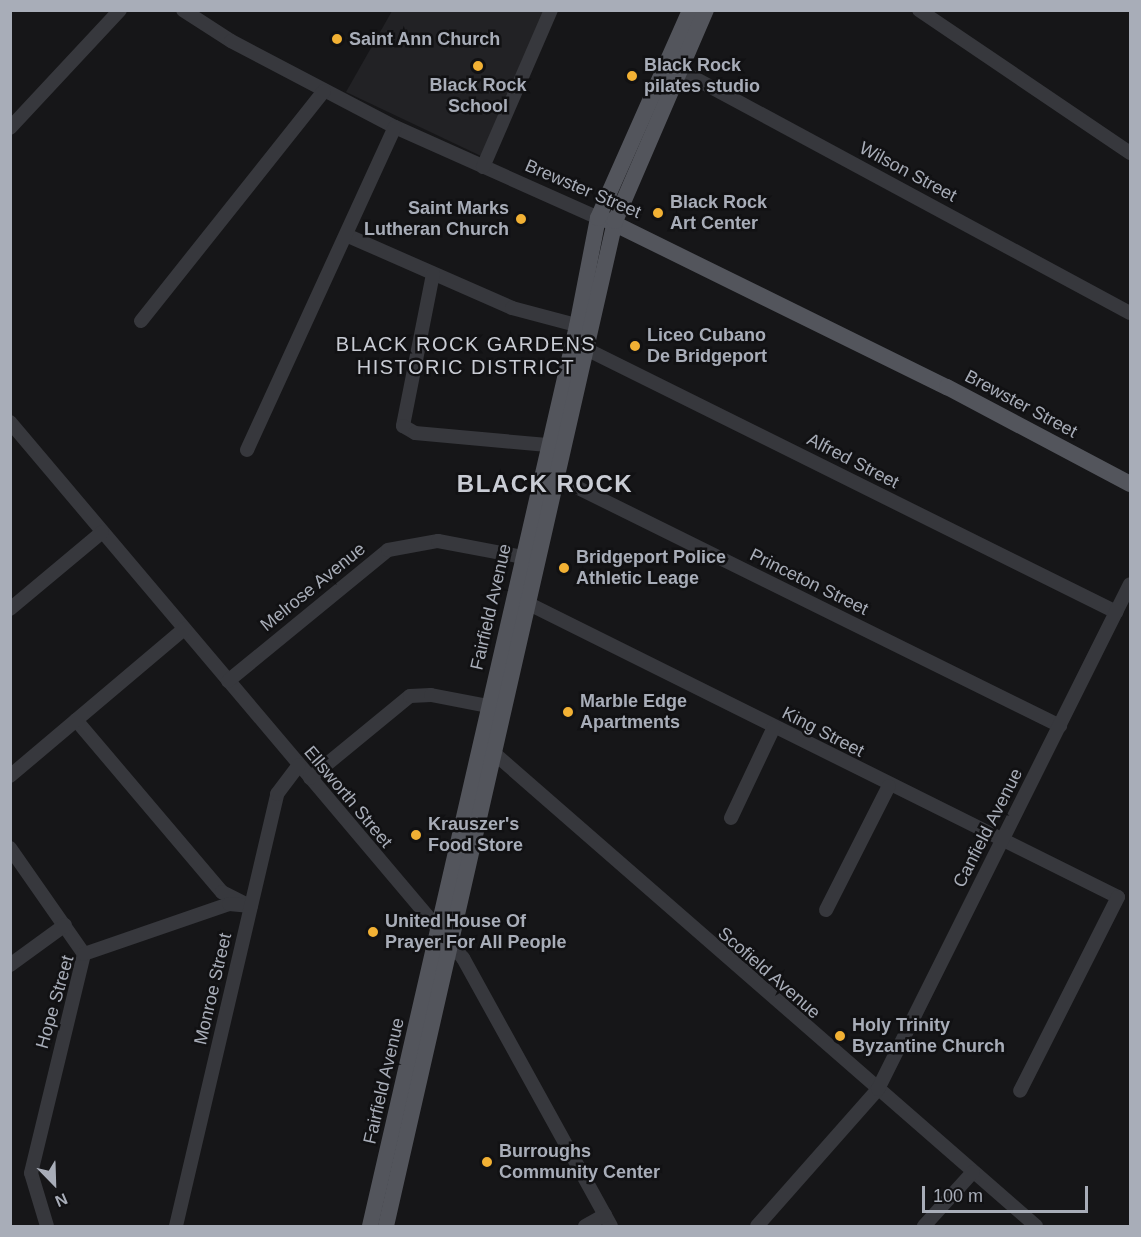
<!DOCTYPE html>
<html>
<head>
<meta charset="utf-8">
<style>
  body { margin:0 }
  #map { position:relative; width:1141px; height:1237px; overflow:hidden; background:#161618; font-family:Arial,sans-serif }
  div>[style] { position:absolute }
  .built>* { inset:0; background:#222225 }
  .minor>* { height:14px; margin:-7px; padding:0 7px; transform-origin:7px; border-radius:7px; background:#37383d }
  .major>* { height:16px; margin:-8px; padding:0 8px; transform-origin:8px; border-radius:8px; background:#53555c }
  .dots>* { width:16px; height:16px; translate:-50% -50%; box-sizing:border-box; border:3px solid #111113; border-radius:50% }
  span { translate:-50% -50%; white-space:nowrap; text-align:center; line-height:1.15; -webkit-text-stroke:5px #111113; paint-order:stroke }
  .poi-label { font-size:18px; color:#a8adb8; font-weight:700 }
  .left { translate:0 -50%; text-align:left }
  .right { translate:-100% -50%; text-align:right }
  .street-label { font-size:18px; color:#a8adb8 }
  .neighbourhood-label { font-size:20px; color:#c9ccd4; letter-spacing:1.5px }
  .district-label { font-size:24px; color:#c9ccd4; font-weight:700; letter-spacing:1.5px }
  .frame { position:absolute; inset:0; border:12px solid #a8adb8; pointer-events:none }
  .north { position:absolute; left:24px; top:1153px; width:60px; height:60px; -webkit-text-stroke:4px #111113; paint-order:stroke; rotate:157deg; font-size:16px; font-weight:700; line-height:24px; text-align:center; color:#a8adb8 }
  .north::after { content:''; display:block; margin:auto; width:21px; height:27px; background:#a8adb8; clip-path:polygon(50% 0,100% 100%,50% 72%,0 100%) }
  .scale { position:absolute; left:922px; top:1186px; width:166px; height:27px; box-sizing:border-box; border:3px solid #a8adb8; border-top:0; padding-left:8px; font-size:18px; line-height:21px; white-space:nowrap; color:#a8adb8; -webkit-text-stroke:4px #111113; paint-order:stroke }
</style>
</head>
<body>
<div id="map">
  <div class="built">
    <div style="clip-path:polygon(392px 11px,545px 11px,481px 156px,346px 92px)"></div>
  </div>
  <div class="minor">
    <div style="left:183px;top:10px;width:57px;rotate:32.9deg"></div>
    <div style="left:231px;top:41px;width:185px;rotate:27.7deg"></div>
    <div style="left:395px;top:127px;width:222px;rotate:24.1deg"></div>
    <div style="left:919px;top:10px;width:255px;rotate:34.1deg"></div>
    <div style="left:672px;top:66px;width:520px;rotate:28.34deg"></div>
    <div style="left:10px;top:128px;width:161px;rotate:-47deg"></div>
    <div style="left:483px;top:167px;width:171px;rotate:-66.6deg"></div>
    <div style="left:346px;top:235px;width:181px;rotate:23.7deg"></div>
    <div style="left:512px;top:308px;width:78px;rotate:14.9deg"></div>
    <div style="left:433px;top:274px;width:155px;rotate:101.2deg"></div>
    <div style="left:403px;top:426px;width:14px;rotate:30deg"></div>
    <div style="left:415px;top:433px;width:144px;rotate:5.2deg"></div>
    <div style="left:141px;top:321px;width:294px;rotate:-51.5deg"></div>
    <div style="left:578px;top:345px;width:601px;rotate:26.39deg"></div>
    <div style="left:10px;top:422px;width:702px;rotate:49.8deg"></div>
    <div style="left:463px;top:958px;width:306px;rotate:61.1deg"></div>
    <div style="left:247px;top:450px;width:355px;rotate:-65.4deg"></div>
    <div style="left:550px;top:474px;width:569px;rotate:26.29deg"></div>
    <div style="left:519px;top:599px;width:669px;rotate:26.45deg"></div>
    <div style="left:1118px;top:897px;width:217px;rotate:116.8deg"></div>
    <div style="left:10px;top:609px;width:120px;rotate:-39.9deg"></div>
    <div style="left:228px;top:681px;width:207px;rotate:-39.3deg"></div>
    <div style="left:388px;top:550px;width:51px;rotate:-10.2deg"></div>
    <div style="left:438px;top:541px;width:97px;rotate:10.7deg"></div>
    <div style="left:76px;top:720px;width:226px;rotate:49.7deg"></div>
    <div style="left:222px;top:892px;width:25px;rotate:27deg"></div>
    <div style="left:486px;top:752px;width:9px;rotate:13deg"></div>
    <div style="left:495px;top:754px;width:718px;rotate:41.1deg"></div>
    <div style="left:10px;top:776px;width:228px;rotate:-40.2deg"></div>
    <div style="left:310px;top:778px;width:129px;rotate:-39.4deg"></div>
    <div style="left:410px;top:696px;width:21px;rotate:-3deg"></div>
    <div style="left:431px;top:695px;width:68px;rotate:11deg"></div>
    <div style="left:731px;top:818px;width:101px;rotate:-64.7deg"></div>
    <div style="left:10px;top:848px;width:129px;rotate:55.1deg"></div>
    <div style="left:826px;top:910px;width:139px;rotate:-63.1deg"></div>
    <div style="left:10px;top:965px;width:68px;rotate:-36deg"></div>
    <div style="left:47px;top:1226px;width:55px;rotate:-106.8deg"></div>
    <div style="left:31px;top:1173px;width:225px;rotate:-76.4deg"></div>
    <div style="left:84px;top:954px;width:153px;rotate:-19deg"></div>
    <div style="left:229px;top:904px;width:22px;rotate:5deg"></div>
    <div style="left:176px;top:1226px;width:444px;rotate:-76.8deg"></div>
    <div style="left:277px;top:794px;width:36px;rotate:-53deg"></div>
    <div style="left:585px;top:1226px;width:23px;rotate:-29deg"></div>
    <div style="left:757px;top:1226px;width:183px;rotate:-48.5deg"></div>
    <div style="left:878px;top:1089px;width:564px;rotate:-63.48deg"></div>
    <div style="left:924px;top:1226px;width:73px;rotate:-47.8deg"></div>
  </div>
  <div class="major">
    <div style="left:607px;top:220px;width:379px;rotate:26.2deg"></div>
    <div style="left:947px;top:387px;width:207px;rotate:27.9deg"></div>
    <div style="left:370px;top:1226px;width:923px;rotate:-77.05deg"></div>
    <div style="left:577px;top:326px;width:110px;rotate:-79deg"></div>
    <div style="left:598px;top:218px;width:227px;rotate:-66.1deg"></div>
    <div style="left:386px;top:1226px;width:1031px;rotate:-77.16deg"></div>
    <div style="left:615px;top:221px;width:230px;rotate:-66.7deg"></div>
  </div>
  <div class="dots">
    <div style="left:337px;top:39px;background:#f2b134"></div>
    <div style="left:478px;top:66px;background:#f2b134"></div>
    <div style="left:632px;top:76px;background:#f2b134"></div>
    <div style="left:658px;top:213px;background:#f2b134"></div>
    <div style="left:521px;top:219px;background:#f2b134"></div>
    <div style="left:635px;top:346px;background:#f2b134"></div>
    <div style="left:564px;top:568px;background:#f2b134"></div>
    <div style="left:568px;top:712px;background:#f2b134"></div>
    <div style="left:416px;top:835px;background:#f2b134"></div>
    <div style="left:373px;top:932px;background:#f2b134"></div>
    <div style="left:840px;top:1036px;background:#f2b134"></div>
    <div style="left:487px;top:1162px;background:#f2b134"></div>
  </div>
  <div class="poi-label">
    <span class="left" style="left:349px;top:39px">Saint Ann Church</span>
    <span class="left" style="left:644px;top:76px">Black Rock<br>pilates studio</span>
    <span style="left:478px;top:96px">Black Rock<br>School</span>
    <span class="left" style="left:670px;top:213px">Black Rock<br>Art Center</span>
    <span class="right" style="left:509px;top:219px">Saint Marks<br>Lutheran Church</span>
    <span class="left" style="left:647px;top:346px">Liceo Cubano<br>De Bridgeport</span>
    <span class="left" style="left:576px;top:568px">Bridgeport Police<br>Athletic Leage</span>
    <span class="left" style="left:580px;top:712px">Marble Edge<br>Apartments</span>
    <span class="left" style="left:428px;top:835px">Krauszer's<br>Food Store</span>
    <span class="left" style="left:385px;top:932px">United House Of<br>Prayer For All People</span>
    <span class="left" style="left:852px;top:1036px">Holy Trinity<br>Byzantine Church</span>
    <span class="left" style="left:499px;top:1162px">Burroughs<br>Community Center</span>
  </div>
  <div class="street-label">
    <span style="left:908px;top:172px;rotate:28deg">Wilson Street</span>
    <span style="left:583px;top:189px;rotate:23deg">Brewster Street</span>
    <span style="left:1021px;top:404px;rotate:28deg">Brewster Street</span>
    <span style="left:853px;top:461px;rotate:27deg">Alfred Street</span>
    <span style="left:809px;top:582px;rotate:26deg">Princeton Street</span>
    <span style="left:313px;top:587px;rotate:-39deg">Melrose Avenue</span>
    <span style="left:491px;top:607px;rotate:-77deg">Fairfield Avenue</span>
    <span style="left:823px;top:732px;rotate:27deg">King Street</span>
    <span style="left:348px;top:797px;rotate:50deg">Ellsworth Street</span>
    <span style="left:988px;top:828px;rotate:-63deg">Canfield Avenue</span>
    <span style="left:769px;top:973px;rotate:41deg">Scofield Avenue</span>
    <span style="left:213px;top:989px;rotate:-77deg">Monroe Street</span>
    <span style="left:55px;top:1002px;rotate:-74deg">Hope Street</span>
    <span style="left:384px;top:1081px;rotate:-77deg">Fairfield Avenue</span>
  </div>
  <div class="neighbourhood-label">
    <span style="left:466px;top:356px">BLACK ROCK GARDENS<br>HISTORIC DISTRICT</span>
  </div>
  <div class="district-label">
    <span style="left:545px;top:484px">BLACK ROCK</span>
  </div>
  <div class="frame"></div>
  <div class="north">N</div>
  <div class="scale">100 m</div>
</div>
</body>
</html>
